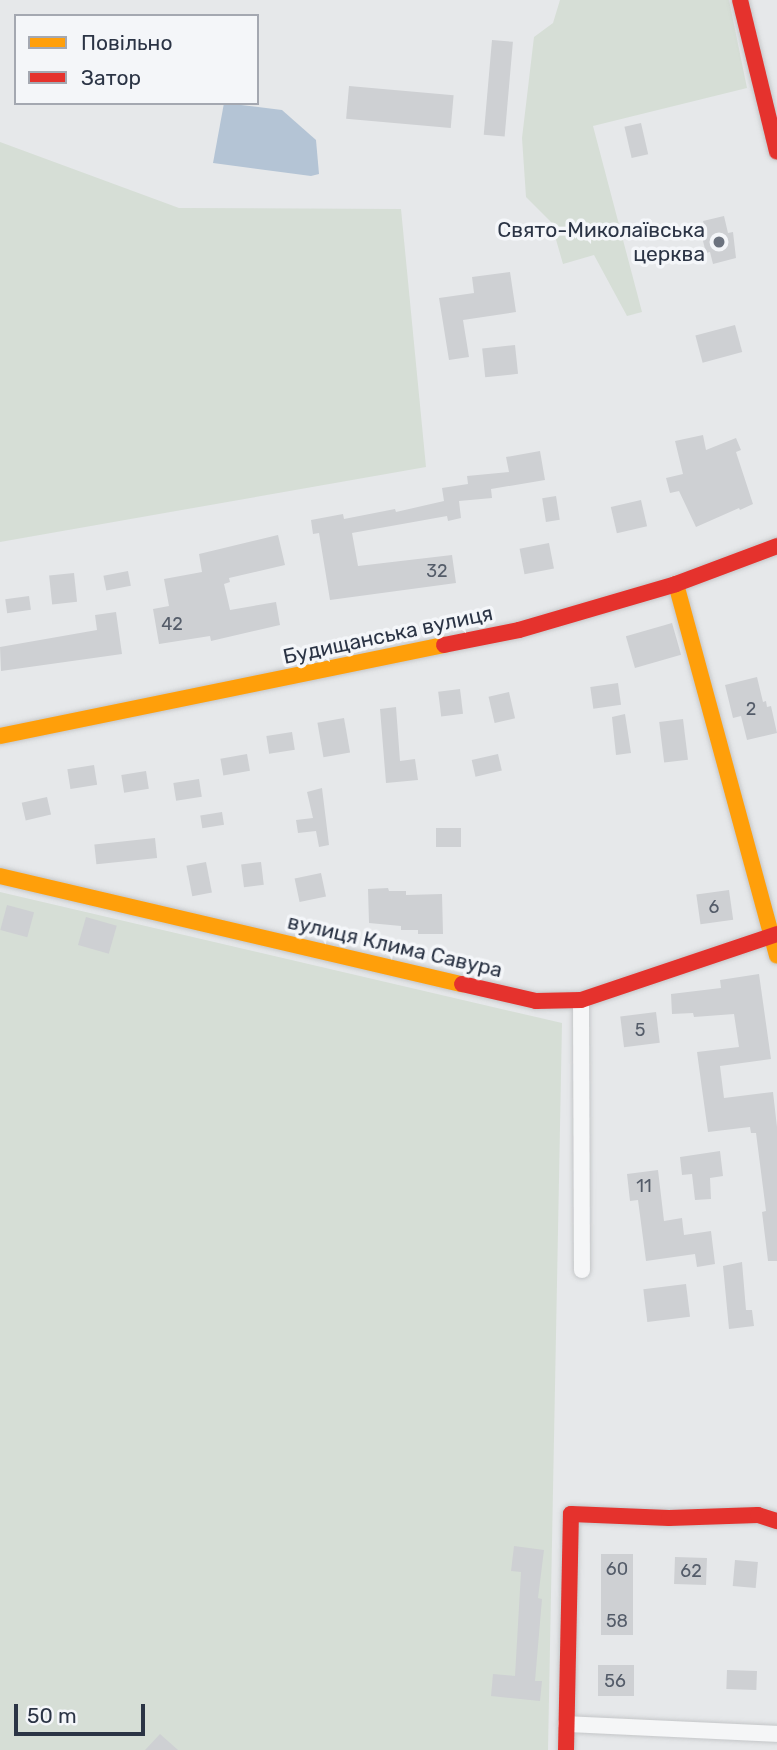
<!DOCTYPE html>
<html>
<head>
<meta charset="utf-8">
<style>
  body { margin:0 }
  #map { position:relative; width:777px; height:1750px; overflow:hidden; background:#e6e8ea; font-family:Rubik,sans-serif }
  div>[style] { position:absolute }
  .green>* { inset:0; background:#d6ded6 }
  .water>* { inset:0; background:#b4c4d5 }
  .building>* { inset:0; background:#ced0d3; transform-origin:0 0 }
  .roads { filter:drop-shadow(0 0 2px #c4c6c8) drop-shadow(0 0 2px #c4c6c8) }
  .street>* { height:16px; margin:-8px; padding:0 8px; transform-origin:8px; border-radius:8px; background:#f5f6f7 }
  .slow>* { height:16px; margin:-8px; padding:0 8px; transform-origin:8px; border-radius:8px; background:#ff9f0a }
  .jam>* { height:16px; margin:-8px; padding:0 8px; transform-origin:8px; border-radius:8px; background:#e5322d }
  .dots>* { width:19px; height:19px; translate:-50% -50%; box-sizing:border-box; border:4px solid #f4f6f9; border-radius:50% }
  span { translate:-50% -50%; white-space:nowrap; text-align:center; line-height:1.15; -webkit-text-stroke:7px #f4f6f9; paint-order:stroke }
  .number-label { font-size:18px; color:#545c69 }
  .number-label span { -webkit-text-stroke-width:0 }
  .poi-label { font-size:21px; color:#2b3445 }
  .right { translate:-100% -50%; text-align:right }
  .street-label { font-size:21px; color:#2b3445 }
  .legend { position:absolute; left:14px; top:14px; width:245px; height:91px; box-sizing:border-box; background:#f4f6f9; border:2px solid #a4a8b1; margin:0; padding:9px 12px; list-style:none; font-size:21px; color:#2b3445 }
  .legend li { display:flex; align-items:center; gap:14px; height:35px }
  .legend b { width:35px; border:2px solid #a4a8b1 }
  .scale { position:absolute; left:14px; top:1704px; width:131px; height:32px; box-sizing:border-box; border:4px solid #2b3445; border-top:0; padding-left:9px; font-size:21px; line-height:24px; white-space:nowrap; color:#2b3445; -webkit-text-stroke:5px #f4f6f9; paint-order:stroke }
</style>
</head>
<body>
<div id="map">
  <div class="green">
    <div style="clip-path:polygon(560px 0,729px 0,747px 88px,593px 126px,642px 312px,627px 316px,594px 255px,563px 264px,551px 222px,526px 197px,522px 138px,534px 37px,553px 23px)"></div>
    <div style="clip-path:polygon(0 142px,179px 208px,401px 209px,426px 467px,0 542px)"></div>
    <div style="clip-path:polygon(0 892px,562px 1023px,548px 1750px,0 1750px)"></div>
  </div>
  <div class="water">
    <div style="clip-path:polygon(224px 103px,282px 110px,316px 140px,319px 174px,311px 176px,213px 163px)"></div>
  </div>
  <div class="building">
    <div style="left:492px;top:40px;width:21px;height:95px;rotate:5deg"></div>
    <div style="left:349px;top:86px;width:105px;height:33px;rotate:5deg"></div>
    <div style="left:641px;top:123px;width:32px;height:17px;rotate:77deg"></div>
    <div style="clip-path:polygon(724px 216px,728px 233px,733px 232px,736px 258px,713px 264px,710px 252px,706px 253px,702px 237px,707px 236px,703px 221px)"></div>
    <div style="clip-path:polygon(510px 272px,516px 312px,463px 320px,469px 357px,449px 360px,439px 298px,474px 293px,472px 277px)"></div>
    <div style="left:735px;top:325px;width:28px;height:41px;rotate:75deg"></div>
    <div style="left:515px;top:345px;width:29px;height:33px;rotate:84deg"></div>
    <div style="clip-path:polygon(703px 435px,706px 450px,736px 438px,741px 450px,736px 452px,753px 504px,740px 510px,739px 508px,696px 527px,679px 491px,670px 493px,666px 478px,683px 474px,675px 441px)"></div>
    <div style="clip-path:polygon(540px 451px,545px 480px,491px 489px,492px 498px,459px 501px,461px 518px,448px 521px,447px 516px,352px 533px,358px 566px,452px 555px,456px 583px,330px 600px,319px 533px,313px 534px,311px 520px,343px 514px,344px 519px,395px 509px,396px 512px,444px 501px,442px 488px,468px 484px,467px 476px,509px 472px,506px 457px)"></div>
    <div style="left:556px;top:496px;width:24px;height:14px;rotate:81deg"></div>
    <div style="left:641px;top:500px;width:27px;height:31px;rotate:77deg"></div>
    <div style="clip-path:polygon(278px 535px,285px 565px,229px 578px,230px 582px,224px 584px,230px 610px,276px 602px,280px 625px,211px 641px,210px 636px,159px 644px,153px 609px,169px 606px,164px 579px,202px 572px,199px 554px)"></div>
    <div style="left:549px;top:543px;width:26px;height:30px;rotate:79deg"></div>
    <div style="left:128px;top:571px;width:15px;height:25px;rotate:79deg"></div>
    <div style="left:74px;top:573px;width:29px;height:25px;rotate:84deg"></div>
    <div style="left:29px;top:596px;width:14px;height:24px;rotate:82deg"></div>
    <div style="clip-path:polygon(116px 612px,122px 654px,1px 671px,0 647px,97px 630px,95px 615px)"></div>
    <div style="left:672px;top:623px;width:33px;height:48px;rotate:74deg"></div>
    <div style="clip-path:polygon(757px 677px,763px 702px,766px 701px,767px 707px,771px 706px,777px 733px,747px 740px,741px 716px,733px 718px,725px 685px)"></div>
    <div style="left:618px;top:683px;width:22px;height:28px;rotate:82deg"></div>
    <div style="left:460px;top:689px;width:25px;height:22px;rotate:83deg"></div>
    <div style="left:509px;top:692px;width:27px;height:21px;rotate:77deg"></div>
    <div style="clip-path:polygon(396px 707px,400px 761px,415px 759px,418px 780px,386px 783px,380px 709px)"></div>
    <div style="clip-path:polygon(625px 714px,631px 753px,616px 755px,612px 717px)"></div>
    <div style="left:344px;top:718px;width:35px;height:27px;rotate:80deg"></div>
    <div style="left:683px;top:719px;width:41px;height:24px;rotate:83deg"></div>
    <div style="left:292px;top:732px;width:18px;height:26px;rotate:81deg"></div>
    <div style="left:247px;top:754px;width:17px;height:27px;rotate:80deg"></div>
    <div style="left:498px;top:754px;width:17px;height:27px;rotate:77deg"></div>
    <div style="left:94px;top:765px;width:20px;height:27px;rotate:81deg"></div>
    <div style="left:146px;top:771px;width:18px;height:25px;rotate:81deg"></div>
    <div style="left:199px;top:779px;width:18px;height:26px;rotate:81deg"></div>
    <div style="clip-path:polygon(322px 788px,329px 845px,319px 847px,316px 831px,298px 833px,296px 820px,313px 818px,307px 792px)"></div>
    <div style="left:47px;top:797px;width:18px;height:26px;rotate:77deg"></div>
    <div style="left:222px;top:812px;width:13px;height:22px;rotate:81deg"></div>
    <div style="left:436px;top:828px;width:25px;height:19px"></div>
    <div style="left:155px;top:838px;width:20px;height:61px;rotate:84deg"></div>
    <div style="left:206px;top:862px;width:31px;height:20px;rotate:79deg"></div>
    <div style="left:261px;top:862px;width:23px;height:20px;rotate:83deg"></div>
    <div style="left:321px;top:873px;width:24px;height:27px;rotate:78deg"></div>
    <div style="clip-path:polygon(388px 888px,389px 891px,406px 891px,406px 895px,442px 894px,443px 934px,418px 934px,418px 930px,401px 930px,401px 926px,369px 923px,368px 889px)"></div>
    <div style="left:729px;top:890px;width:30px;height:33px;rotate:82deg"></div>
    <div style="left:7px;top:905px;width:28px;height:26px;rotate:15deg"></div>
    <div style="left:86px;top:917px;width:32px;height:29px;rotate:16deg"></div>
    <div style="clip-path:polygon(759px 974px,771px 1059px,720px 1066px,724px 1098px,773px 1092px,777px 1127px,777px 1261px,768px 1261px,762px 1212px,766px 1211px,756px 1133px,751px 1133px,750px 1127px,708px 1132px,702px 1089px,697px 1052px,739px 1047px,734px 1014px,694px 1017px,693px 1013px,672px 1014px,671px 994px,721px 988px,720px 980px)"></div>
    <div style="left:656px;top:1012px;width:31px;height:36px;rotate:83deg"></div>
    <div style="clip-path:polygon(720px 1151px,723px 1176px,710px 1178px,711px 1199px,695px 1200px,692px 1174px,682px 1175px,680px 1157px)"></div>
    <div style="clip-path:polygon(658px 1170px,664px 1221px,682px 1218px,684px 1235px,711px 1231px,715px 1264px,697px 1267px,695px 1254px,646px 1261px,638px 1200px,630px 1201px,627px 1174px)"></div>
    <div style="clip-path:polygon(742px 1262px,746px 1310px,752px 1310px,754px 1326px,729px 1329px,723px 1266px)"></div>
    <div style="left:686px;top:1284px;width:33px;height:43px;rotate:83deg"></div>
    <div style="clip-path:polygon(514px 1546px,544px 1550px,538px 1598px,542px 1599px,535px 1681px,542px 1681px,540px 1701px,491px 1696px,493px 1674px,515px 1676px,521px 1572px,511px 1571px)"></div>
    <div style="left:601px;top:1554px;width:32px;height:81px"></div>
    <div style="left:675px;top:1557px;width:32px;height:27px;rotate:2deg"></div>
    <div style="left:735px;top:1560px;width:23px;height:26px;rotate:5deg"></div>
    <div style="left:598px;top:1665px;width:36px;height:31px"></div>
    <div style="left:727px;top:1670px;width:30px;height:19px;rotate:2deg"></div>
    <div style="clip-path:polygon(160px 1734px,178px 1750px,145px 1750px)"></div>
  </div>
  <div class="roads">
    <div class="street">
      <div style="left:581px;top:1000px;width:270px;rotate:89.8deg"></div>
      <div style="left:566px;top:1724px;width:211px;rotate:2.7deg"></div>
    </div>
    <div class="slow">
      <div style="left:676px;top:584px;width:385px;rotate:74.8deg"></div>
      <div style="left:0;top:736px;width:453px;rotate:-11.6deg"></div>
      <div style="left:0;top:876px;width:474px;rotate:13.2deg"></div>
    </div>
    <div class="jam">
      <div style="left:740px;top:0;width:156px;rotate:76.3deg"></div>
      <div style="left:444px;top:645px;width:76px;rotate:-11.3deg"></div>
      <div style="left:519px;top:630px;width:164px;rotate:-16.3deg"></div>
      <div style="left:676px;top:584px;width:108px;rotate:-20.6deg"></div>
      <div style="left:462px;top:984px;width:76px;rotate:12.9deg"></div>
      <div style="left:536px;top:1001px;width:45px;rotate:-1.3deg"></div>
      <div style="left:581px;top:1000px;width:207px;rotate:-18.6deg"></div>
      <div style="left:566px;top:1750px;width:236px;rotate:-88.8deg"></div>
      <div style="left:571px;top:1514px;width:98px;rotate:2.3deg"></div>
      <div style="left:669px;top:1518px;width:89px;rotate:-1.9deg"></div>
      <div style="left:758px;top:1515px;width:20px;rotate:18deg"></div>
    </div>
  </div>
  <div class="dots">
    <div style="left:719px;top:242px;background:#6c737f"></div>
  </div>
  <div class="number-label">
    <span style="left:437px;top:571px">32</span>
    <span style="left:172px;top:624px">42</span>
    <span style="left:751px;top:709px">2</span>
    <span style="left:714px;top:907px">6</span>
    <span style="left:640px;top:1030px">5</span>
    <span style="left:644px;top:1186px">11</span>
    <span style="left:617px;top:1569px">60</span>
    <span style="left:691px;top:1571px">62</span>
    <span style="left:617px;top:1621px">58</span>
    <span style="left:615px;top:1681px">56</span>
  </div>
  <div class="poi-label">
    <span class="right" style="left:705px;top:242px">Свято-Миколаївська<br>церква</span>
  </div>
  <div class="street-label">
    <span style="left:388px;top:635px;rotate:-12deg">Будищанська вулиця</span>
    <span style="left:395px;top:946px;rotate:13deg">вулиця Клима Савура</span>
  </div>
  <ul class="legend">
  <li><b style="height:9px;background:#ff9f0a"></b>Повільно</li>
  <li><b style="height:9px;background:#e5322d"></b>Затор</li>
  </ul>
  <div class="scale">50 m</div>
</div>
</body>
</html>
